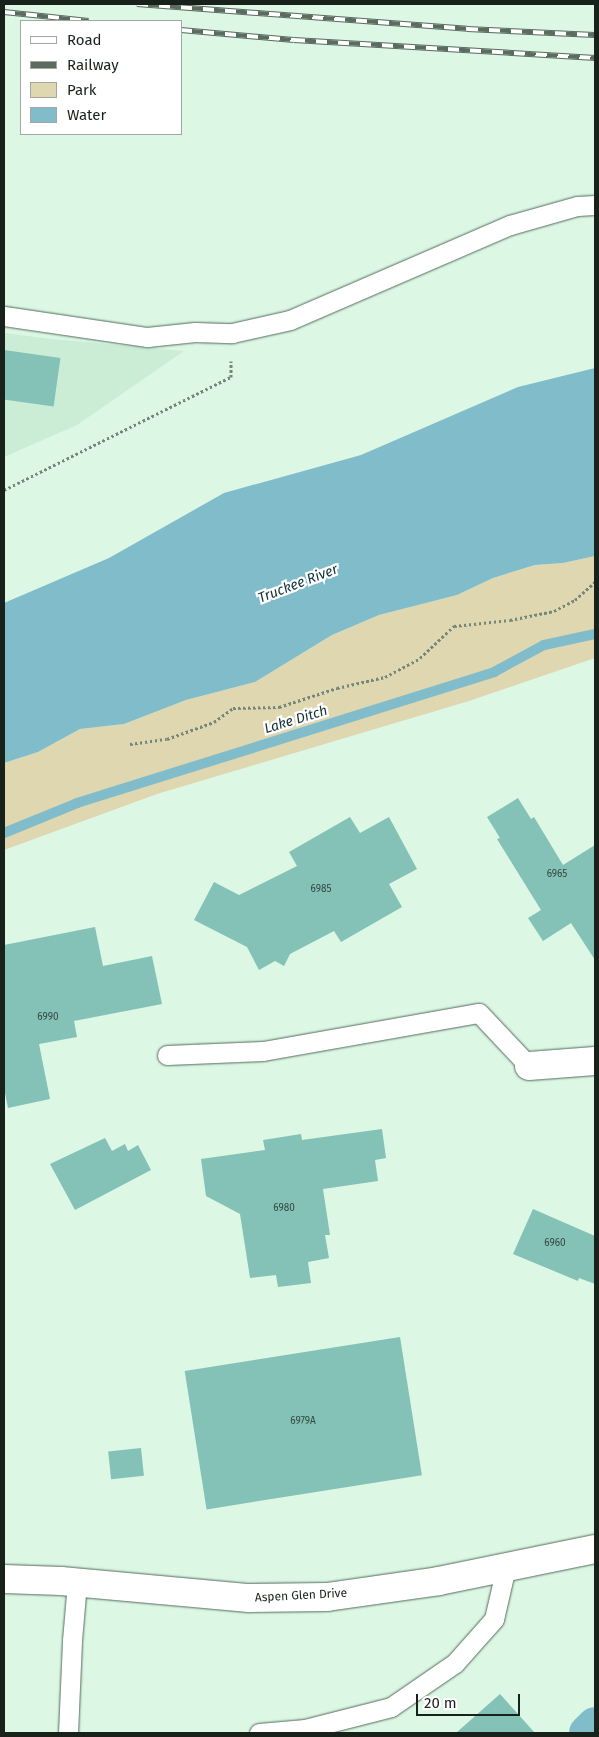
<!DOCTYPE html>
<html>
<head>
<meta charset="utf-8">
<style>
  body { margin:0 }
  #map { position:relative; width:599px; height:1737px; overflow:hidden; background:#dcf7e4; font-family:"Fira Sans",sans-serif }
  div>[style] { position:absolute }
  .built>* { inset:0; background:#cbedd5 }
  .green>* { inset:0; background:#dfd7b0 }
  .water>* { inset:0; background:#81bcca }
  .stream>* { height:10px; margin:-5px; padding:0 5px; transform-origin:5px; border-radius:5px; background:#81bcca }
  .canal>* { height:36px; margin:-18px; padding:0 18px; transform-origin:18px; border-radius:18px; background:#81bcca }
  .building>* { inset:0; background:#84c1b7; transform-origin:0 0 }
  .path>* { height:3px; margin-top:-1.5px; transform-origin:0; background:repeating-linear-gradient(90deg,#75877a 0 2.5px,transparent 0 5px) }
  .roads { filter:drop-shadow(0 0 1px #536b5b) drop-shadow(0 0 1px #536b5b) }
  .service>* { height:19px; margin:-9.5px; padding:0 9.5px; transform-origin:9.5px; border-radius:9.5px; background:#fff }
  .minor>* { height:28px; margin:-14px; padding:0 14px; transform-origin:14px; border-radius:14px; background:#fff }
  .rail>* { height:5.5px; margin-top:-2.75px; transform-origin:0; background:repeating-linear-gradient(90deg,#fff 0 11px,#5b6b60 0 22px); box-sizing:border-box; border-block:1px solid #5b6b60 }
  span { translate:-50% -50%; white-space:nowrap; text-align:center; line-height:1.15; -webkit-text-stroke:4.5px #fff; paint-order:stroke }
  .number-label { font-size:10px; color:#334a42 }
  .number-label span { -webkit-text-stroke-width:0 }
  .street-label { font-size:12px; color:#18221b }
  .water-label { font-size:14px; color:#123137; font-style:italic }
  .frame { position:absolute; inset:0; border:5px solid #18221b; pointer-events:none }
  .legend { position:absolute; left:20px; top:20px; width:162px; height:115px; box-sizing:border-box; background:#fff; border:1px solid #a3a7a4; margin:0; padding:6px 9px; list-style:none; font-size:15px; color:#18221b }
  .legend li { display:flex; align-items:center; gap:10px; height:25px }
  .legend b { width:25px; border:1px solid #a3a7a4 }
  .scale { position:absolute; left:416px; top:1694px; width:104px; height:22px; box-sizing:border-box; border:2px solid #18221b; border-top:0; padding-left:6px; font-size:15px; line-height:18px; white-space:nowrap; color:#18221b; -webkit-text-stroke:4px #fff; paint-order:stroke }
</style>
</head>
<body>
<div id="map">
  <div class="built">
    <div style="clip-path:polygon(4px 333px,52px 339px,184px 351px,77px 425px,4px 457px)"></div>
  </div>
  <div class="green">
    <div style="clip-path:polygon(595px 556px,595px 658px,469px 701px,157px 794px,4px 850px,4px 763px,38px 752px,80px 729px,124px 724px,186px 700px,255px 682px,332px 635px,379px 615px,457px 595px,493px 578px,535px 565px,563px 563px)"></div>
    <div style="clip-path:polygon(595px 1712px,595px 1733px,567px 1733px,568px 1733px)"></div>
  </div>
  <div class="water">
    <div style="clip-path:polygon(595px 368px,595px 556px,563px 563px,535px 565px,493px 578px,457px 595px,379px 615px,332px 635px,255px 682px,186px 700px,124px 724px,80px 729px,38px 752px,4px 763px,4px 603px,109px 558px,224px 493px,361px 455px,518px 387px)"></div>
  </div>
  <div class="stream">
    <div style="left:4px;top:833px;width:79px;rotate:-22.3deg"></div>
    <div style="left:77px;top:803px;width:437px;rotate:-17.4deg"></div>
    <div style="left:494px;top:672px;width:57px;rotate:-28.4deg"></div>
    <div style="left:544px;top:645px;width:52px;rotate:-12.2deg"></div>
  </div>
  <div class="canal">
    <div style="left:587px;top:1733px;width:11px;rotate:-45deg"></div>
  </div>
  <div class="building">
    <div style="left:4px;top:350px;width:57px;height:49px;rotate:8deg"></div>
    <div style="clip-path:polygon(518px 798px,531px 819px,534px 817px,563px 865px,595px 845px,595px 960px,571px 923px,543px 941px,528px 918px,541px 910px,497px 839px,500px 838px,487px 817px)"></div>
    <div style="clip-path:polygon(350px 817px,360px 833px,389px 817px,417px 869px,389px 884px,402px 907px,341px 942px,334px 931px,290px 954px,284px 966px,275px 961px,259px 970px,247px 947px,194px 920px,214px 882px,239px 895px,297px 866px,289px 852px)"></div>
    <div style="clip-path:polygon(95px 927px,103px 966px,152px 956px,162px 1004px,74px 1021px,77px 1037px,39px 1044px,50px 1099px,8px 1108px,4px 1088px,4px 945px)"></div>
    <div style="clip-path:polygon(382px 1129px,386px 1158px,375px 1160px,378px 1181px,323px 1189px,330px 1235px,325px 1235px,329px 1258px,308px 1262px,311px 1283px,278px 1287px,276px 1275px,250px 1278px,240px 1214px,206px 1196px,201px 1159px,265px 1150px,263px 1140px,301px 1134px,302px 1140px)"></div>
    <div style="clip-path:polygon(105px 1138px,112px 1151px,125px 1144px,128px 1151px,138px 1145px,151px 1170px,75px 1210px,50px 1164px)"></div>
    <div style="clip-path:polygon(533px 1209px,595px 1236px,595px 1284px,579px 1278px,578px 1281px,513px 1254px)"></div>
    <div style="left:400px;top:1337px;width:140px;height:218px;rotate:81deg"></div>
    <div style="left:141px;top:1448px;width:28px;height:33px;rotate:84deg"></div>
    <div style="clip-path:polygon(500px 1694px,535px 1733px,456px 1733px)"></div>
  </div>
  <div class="path">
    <div style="left:4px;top:490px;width:254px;rotate:-26.5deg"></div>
    <div style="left:231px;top:377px;width:16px;rotate:-90deg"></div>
    <div style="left:130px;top:744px;width:37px;rotate:-8deg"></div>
    <div style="left:167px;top:739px;width:50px;rotate:-19.9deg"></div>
    <div style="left:214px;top:722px;width:24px;rotate:-36deg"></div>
    <div style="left:233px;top:708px;width:46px;rotate:-1.2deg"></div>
    <div style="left:279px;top:707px;width:61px;rotate:-18.1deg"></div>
    <div style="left:337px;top:688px;width:49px;rotate:-12.9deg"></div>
    <div style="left:385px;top:677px;width:40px;rotate:-28deg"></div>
    <div style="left:420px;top:658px;width:47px;rotate:-43.3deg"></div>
    <div style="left:454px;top:626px;width:56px;rotate:-6.1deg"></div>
    <div style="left:510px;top:620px;width:45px;rotate:-11.6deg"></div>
    <div style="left:554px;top:611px;width:24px;rotate:-28deg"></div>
    <div style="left:575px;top:600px;width:27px;rotate:-42deg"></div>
  </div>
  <div class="roads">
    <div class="service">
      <div style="left:4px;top:316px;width:145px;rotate:8.4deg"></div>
      <div style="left:147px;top:337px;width:48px;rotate:-5.9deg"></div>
      <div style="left:195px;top:332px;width:37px;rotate:2deg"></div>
      <div style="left:232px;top:333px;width:59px;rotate:-12.6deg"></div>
      <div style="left:290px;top:320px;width:240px;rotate:-23.4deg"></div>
      <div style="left:510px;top:225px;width:70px;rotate:-15.8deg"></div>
      <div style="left:577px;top:206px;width:18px;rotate:-3deg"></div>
      <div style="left:167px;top:1055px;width:96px;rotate:-2.4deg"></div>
      <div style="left:263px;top:1051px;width:219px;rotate:-10deg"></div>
      <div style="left:479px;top:1013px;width:73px;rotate:46.7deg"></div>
      <div style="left:68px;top:1733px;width:93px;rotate:-87.5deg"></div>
      <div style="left:72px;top:1640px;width:57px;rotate:-85deg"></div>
      <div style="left:259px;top:1733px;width:46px;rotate:-5deg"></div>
      <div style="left:305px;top:1729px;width:89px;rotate:-14.3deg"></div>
      <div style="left:391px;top:1707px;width:78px;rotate:-34.5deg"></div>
      <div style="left:455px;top:1663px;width:59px;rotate:-48.4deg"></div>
      <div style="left:494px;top:1619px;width:53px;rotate:-77deg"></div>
    </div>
    <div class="minor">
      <div style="left:529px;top:1066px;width:66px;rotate:-4.3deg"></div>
      <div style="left:4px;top:1579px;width:57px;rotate:2deg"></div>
      <div style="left:61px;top:1581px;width:189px;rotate:5.2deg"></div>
      <div style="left:249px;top:1598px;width:78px;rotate:-0.7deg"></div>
      <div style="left:327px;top:1597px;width:113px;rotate:-8.1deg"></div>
      <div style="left:439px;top:1581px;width:159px;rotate:-11.6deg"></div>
    </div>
  </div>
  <div class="rail">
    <div style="left:137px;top:4px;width:331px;rotate:4.3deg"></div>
    <div style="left:467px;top:29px;width:128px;rotate:2.7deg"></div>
    <div style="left:4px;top:12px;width:85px;rotate:6deg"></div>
    <div style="left:181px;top:30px;width:113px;rotate:5.1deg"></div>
    <div style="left:294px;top:40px;width:302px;rotate:3.4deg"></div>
  </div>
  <div class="number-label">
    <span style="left:557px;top:875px">6965</span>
    <span style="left:321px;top:890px">6985</span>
    <span style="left:48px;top:1018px">6990</span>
    <span style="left:284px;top:1209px">6980</span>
    <span style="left:555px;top:1244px">6960</span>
    <span style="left:303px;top:1422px">6979A</span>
  </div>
  <div class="street-label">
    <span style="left:301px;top:1596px;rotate:-3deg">Aspen Glen Drive</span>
  </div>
  <div class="water-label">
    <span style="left:298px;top:584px;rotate:-21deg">Truckee River</span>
    <span style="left:296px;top:720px;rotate:-17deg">Lake Ditch</span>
  </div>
  <div class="frame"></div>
  <ul class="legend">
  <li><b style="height:6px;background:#fff"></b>Road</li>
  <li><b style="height:6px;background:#5b6b60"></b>Railway</li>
  <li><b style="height:14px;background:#dfd7b0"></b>Park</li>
  <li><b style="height:14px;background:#81bcca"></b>Water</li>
  </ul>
  <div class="scale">20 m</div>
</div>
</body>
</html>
